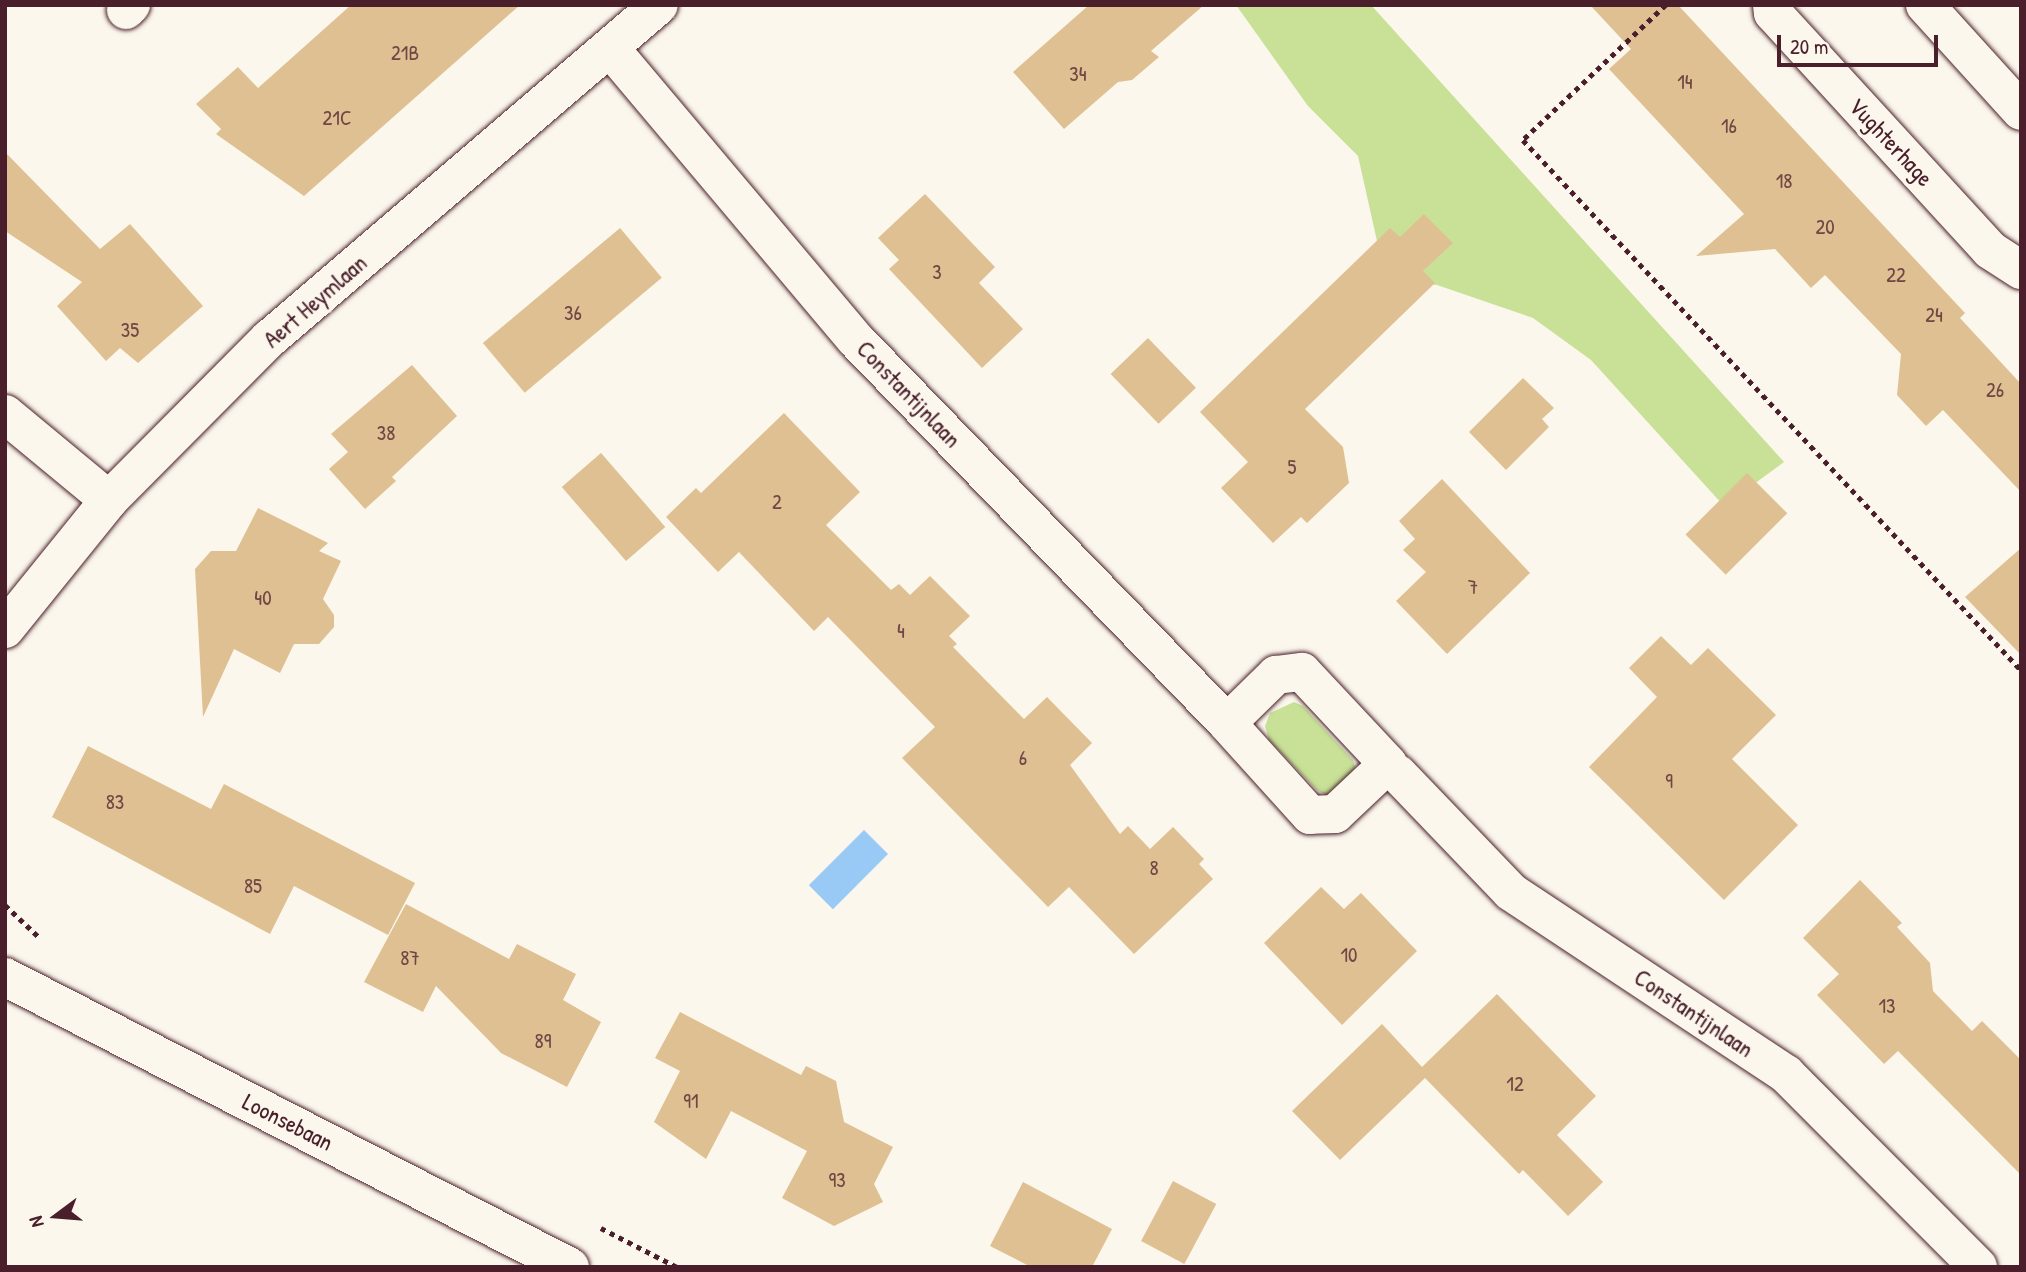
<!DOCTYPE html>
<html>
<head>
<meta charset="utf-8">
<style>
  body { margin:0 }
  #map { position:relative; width:2026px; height:1272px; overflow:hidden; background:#fbf7ec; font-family:"Patrick Hand",sans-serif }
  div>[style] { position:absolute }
  .green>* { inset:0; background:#c8e197 }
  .water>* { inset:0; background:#98caf5; transform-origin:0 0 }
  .building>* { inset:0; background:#dfc092; transform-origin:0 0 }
  .path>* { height:4.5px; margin-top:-2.25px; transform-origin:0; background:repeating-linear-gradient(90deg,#4a1f2b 0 5px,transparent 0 10px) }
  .roads { filter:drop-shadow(0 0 2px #4a1f2b) drop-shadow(0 0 2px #4a1f2b) }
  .minor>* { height:38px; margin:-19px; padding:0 19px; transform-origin:19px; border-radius:19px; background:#fbf7ec }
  span { translate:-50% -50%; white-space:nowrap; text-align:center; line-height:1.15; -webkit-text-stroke:7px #fbf7ec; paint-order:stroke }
  .number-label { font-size:21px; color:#6f4745 }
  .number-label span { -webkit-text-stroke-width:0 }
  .street-label { font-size:24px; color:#4a1f2b }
  .frame { position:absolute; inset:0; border:7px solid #4a1f2b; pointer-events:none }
  .north { position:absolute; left:21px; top:1181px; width:70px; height:70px; -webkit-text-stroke:5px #fbf7ec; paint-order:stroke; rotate:254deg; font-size:19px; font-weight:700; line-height:28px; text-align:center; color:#4a1f2b }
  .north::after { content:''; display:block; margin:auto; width:24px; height:32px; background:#4a1f2b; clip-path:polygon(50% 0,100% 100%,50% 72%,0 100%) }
  .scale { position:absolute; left:1777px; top:35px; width:161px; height:32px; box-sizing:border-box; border:4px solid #4a1f2b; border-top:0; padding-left:9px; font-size:21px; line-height:24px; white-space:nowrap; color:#4a1f2b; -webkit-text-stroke:5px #fbf7ec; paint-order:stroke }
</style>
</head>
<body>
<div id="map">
  <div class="green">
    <div style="clip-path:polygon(1236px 5px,1371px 5px,1784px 462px,1724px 506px,1591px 360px,1533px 318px,1437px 285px,1396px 281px,1379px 250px,1358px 156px,1308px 106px)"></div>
    <div style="clip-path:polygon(1294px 702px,1303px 706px,1353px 760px,1357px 774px,1332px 799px,1317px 790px,1269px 740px,1265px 726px,1270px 713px)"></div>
  </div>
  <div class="water">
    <div style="left:864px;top:830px;width:34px;height:78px;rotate:45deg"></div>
  </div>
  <div class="building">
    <div style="clip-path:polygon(351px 5px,520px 5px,304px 196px,216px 134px,221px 129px,196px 104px,238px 67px,258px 88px)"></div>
    <div style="clip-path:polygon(1089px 5px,1204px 5px,1151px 51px,1159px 57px,1132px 80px,1118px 82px,1064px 129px,1013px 72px)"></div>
    <div style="clip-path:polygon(1590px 5px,1678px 5px,1965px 313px,1960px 318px,2021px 384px,2021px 492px,1943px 410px,1926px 426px,1897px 395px,1901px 354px,1825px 275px,1811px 288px,1775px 249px,1696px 256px,1744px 214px,1609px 69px,1631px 49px)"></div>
    <div style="clip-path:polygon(5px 152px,100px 249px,130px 224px,203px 306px,138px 363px,120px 348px,106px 361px,57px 306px,82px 282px,5px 231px)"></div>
    <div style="clip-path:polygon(925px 194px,995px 267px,979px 283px,1023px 329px,982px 368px,889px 269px,899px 260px,878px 238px)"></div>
    <div style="clip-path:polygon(1424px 214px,1453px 243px,1423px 271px,1435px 283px,1305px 409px,1343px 447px,1349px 483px,1307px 523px,1301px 517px,1273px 543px,1221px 488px,1248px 462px,1200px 412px,1390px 228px,1400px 237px)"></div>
    <div style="left:620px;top:228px;width:65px;height:179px;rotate:50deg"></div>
    <div style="left:1148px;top:338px;width:69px;height:52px;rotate:46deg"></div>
    <div style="clip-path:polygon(412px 365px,457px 416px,392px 477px,396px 481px,365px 509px,329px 469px,348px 452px,331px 434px)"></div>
    <div style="clip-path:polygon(1523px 378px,1554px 408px,1542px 419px,1549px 427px,1506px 470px,1469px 432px)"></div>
    <div style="clip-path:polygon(784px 413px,860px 492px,826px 525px,891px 590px,899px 584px,910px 595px,930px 576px,970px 616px,949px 636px,957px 644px,953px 647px,1024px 719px,1047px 697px,1092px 743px,1070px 765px,1120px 834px,1128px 826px,1150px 849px,1173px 827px,1204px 859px,1199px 864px,1213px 879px,1134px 954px,1069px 887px,1048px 907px,902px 758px,935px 727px,828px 617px,814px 631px,739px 552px,718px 572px,666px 517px,696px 488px,701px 493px)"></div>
    <div style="left:601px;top:453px;width:98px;height:52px;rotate:49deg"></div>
    <div style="left:1747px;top:473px;width:57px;height:87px;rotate:45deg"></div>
    <div style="clip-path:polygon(1442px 479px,1530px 573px,1447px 654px,1396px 601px,1426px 572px,1403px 550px,1415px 539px,1399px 521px)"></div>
    <div style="clip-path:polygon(258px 508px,328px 543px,319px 551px,341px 561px,323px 599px,334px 615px,334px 627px,319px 644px,294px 644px,280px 673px,234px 649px,203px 717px,195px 569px,211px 551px,236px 551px)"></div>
    <div style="clip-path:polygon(2021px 548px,2021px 655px,1965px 597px)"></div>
    <div style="clip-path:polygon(1661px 636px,1691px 665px,1708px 648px,1776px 715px,1732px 759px,1798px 825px,1724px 900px,1589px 767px,1657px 697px,1629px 668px)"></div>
    <div style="clip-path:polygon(88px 746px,211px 809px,224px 784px,415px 883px,388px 935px,294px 886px,270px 934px,52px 817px)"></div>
    <div style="clip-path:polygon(1860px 880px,1902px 923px,1897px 927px,1930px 963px,1933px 991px,1972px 1031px,1982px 1021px,2021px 1060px,2021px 1175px,1898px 1051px,1884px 1064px,1817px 995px,1839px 974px,1803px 938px)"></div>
    <div style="clip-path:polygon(1321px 887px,1344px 909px,1361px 893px,1417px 951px,1342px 1025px,1264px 943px)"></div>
    <div style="clip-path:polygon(406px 904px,509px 959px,517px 944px,576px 974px,563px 1000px,601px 1022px,567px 1087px,501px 1053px,436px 986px,423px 1012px,364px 982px)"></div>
    <div style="clip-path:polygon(1497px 994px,1596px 1096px,1557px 1135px,1603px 1182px,1568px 1216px,1523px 1170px,1519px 1174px,1425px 1078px,1340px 1160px,1292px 1111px,1382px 1024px,1422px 1067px)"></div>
    <div style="clip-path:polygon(680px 1012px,801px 1075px,806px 1066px,836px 1081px,844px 1122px,893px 1147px,874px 1184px,883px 1202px,834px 1226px,782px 1198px,807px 1151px,731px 1111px,706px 1159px,654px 1122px,680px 1071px,655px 1058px)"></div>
    <div style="left:1173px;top:1181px;width:49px;height:68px;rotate:28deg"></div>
    <div style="clip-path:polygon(1023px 1182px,1112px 1229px,1092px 1267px,1031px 1267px,990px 1246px)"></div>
  </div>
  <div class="path">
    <div style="left:1666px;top:5px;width:197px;rotate:136.6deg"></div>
    <div style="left:1523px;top:140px;width:727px;rotate:46.78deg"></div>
    <div style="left:5px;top:905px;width:48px;rotate:43.3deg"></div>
    <div style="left:601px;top:1228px;width:85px;rotate:27.2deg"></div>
  </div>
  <div class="roads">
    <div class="minor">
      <div style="left:1772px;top:5px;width:8px;rotate:83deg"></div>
      <div style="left:1773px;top:13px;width:321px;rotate:47.5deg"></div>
      <div style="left:1990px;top:250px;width:37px;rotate:33deg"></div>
      <div style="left:1925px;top:5px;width:143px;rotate:47.8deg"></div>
      <div style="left:126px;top:10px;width:7px;rotate:-45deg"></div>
      <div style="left:610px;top:48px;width:380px;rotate:49.9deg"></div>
      <div style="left:855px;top:339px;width:535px;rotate:45.91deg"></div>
      <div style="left:1227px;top:723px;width:69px;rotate:-44.4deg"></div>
      <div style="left:1276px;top:675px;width:26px;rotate:-7deg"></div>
      <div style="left:1302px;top:672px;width:126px;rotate:46.9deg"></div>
      <div style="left:1388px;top:764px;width:73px;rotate:136.7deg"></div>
      <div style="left:1335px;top:814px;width:25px;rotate:178deg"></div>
      <div style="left:1310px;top:815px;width:124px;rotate:-132.1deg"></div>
      <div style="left:5px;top:414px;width:135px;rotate:39.6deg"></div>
      <div style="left:5px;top:629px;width:166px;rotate:-51.1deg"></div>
      <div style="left:109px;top:500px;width:227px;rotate:-45.2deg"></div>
      <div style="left:269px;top:339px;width:513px;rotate:-40.58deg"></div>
      <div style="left:1398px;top:774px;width:163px;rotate:46.2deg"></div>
      <div style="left:1511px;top:892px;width:330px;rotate:33.5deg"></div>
      <div style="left:1786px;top:1074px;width:272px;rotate:45.1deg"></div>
      <div style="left:5px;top:977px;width:635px;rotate:27.17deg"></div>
    </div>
  </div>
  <div class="number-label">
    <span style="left:405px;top:53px">21B</span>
    <span style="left:1078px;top:74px">34</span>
    <span style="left:1685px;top:82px">14</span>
    <span style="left:337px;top:118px">21C</span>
    <span style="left:1729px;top:126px">16</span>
    <span style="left:1784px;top:181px">18</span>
    <span style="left:1825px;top:227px">20</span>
    <span style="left:937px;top:272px">3</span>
    <span style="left:1896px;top:275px">22</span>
    <span style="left:573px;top:313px">36</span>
    <span style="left:1934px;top:315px">24</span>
    <span style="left:130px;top:330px">35</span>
    <span style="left:1995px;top:390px">26</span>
    <span style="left:386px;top:433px">38</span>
    <span style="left:1292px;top:467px">5</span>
    <span style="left:777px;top:502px">2</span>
    <span style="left:1473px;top:587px">7</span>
    <span style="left:263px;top:598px">40</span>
    <span style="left:901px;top:631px">4</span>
    <span style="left:1023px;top:758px">6</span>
    <span style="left:1669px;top:781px">9</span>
    <span style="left:115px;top:802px">83</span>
    <span style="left:1154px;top:868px">8</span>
    <span style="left:253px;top:886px">85</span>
    <span style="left:1349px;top:955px">10</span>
    <span style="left:410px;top:958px">87</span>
    <span style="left:1887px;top:1006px">13</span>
    <span style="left:543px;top:1041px">89</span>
    <span style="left:1515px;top:1084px">12</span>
    <span style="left:691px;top:1101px">91</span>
    <span style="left:837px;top:1180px">93</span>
  </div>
  <div class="street-label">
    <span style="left:1891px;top:142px;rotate:47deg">Vughterhage</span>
    <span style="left:315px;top:301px;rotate:-41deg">Aert Heymlaan</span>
    <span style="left:909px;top:394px;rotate:46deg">Constantijnlaan</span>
    <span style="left:1694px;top:1013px;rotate:34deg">Constantijnlaan</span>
    <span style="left:288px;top:1122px;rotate:27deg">Loonsebaan</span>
  </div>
  <div class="frame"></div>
  <div class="north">N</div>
  <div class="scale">20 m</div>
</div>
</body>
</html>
